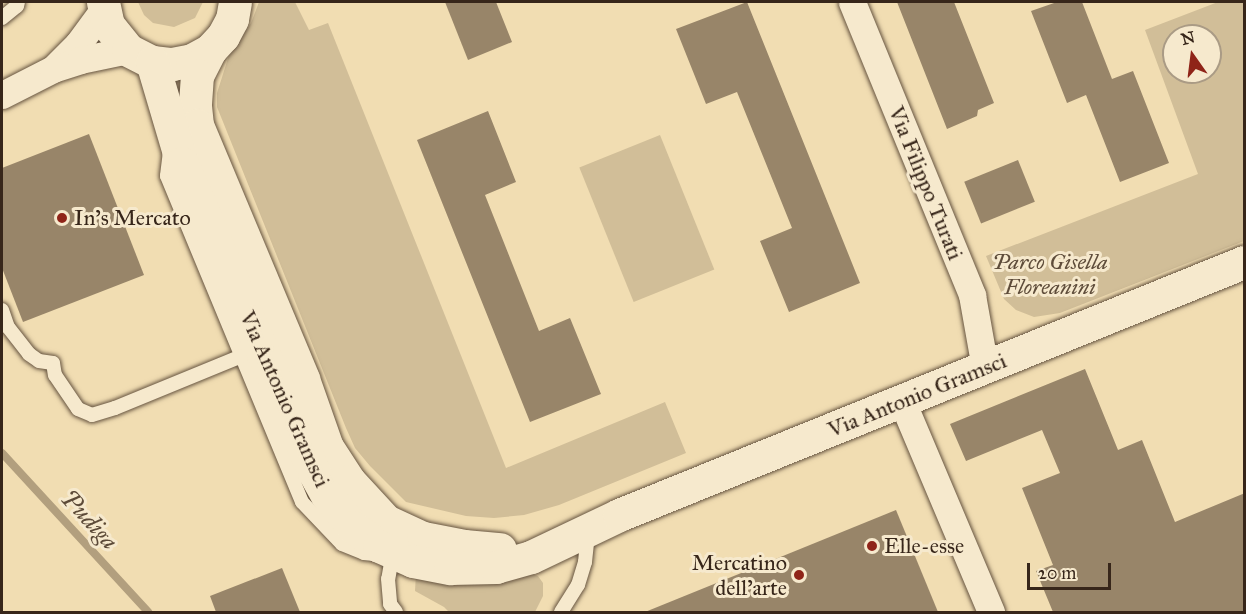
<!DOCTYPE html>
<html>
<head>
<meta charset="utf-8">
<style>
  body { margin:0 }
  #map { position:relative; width:1246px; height:614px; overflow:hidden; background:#f1ddb2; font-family:"IM FELL Great Primer",serif }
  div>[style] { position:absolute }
  .green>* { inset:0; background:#d1be98; transform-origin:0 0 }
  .stream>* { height:8px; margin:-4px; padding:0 4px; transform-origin:4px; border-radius:4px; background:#b29f7e }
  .building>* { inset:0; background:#988569; transform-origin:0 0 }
  .roads { filter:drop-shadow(0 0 2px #665440) drop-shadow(0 0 2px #665440) }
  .service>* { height:14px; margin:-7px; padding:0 7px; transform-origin:7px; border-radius:7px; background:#f6e9cd }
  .minor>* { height:27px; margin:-13.5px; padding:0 13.5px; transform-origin:13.5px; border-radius:13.5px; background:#f6e9cd }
  .tertiary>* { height:33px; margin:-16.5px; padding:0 16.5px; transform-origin:16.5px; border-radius:16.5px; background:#f6e9cd }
  .dots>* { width:16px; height:16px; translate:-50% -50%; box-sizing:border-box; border:3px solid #f6e9cd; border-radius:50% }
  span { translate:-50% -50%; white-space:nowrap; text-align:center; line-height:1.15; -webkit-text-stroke:6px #f6e9cd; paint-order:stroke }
  .street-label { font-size:22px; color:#37261a }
  .poi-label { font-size:22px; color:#37261a }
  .left { translate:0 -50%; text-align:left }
  .right { translate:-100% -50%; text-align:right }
  .park-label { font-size:22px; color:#5e4c3a; font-style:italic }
  .water-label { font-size:24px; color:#5c4a38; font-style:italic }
  .frame { position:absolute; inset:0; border:3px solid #37261a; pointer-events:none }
  .north { position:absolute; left:1162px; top:24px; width:60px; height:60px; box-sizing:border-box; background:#f6e9cd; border:2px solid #aa9b85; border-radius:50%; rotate:346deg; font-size:16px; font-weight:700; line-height:24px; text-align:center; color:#37261a }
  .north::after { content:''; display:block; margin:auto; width:21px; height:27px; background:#8f2418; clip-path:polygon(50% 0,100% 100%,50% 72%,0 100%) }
  .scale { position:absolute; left:1027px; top:563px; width:84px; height:27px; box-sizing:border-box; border:3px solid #37261a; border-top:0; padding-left:8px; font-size:18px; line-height:21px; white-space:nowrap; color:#37261a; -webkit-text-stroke:4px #f6e9cd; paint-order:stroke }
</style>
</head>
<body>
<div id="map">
  <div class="green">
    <div style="clip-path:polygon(138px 2px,203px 2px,195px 18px,174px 27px,153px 23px,144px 15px)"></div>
    <div style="clip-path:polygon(259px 2px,295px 2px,309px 30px,328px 23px,506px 468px,665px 402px,686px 453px,559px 505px,524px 515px,494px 518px,466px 516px,406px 502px,370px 466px,355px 448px,346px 428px,217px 107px,217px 93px,230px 52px,251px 23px)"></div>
    <div style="clip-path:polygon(evenodd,1218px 2px,1244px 2px,1244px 241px,1060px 313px,1034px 317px,1016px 310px,1004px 299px,986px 256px,1198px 174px,1145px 30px,1218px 2px,1174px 36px,1210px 36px,1210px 72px,1174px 72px,1174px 36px)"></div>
    <div style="left:660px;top:135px;width:145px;height:87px;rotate:68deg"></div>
    <div style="clip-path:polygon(526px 572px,538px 576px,543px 583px,543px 596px,535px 612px,449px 612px,444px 607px,415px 591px,416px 573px)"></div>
  </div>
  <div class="stream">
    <div style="left:2px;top:453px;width:216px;rotate:47.4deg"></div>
  </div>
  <div class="building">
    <div style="clip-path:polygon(445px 2px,496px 2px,512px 42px,468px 60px)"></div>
    <div style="clip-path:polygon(747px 2px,860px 283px,789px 312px,760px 241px,792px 228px,737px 92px,706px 104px,676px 29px)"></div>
    <div style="clip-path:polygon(897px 2px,954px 2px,994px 103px,978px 110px,977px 116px,947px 129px)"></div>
    <div style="clip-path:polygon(1057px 2px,1082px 2px,1112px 79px,1133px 71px,1169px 163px,1120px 182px,1086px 95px,1067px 103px,1031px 11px)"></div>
    <div style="clip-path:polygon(488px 111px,516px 182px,485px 195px,539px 331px,570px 318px,601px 394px,530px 422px,417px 140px)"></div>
    <div style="clip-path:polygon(89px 134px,144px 275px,23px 322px,2px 268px,2px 168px)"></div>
    <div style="left:1018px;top:160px;width:45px;height:58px;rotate:68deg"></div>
    <div style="clip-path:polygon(1085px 369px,1118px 450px,1142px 440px,1175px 522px,1245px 493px,1245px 612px,1053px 612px,1036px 571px,1053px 565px,1022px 488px,1060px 473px,1042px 430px,966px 461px,950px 424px)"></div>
    <div style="clip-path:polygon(896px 510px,938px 612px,645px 612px)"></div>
    <div style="clip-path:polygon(282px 568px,300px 612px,216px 612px,210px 596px)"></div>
  </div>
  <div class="roads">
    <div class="service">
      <div style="left:2px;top:18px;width:19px;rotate:-39deg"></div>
      <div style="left:17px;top:6px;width:4px;rotate:-76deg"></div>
      <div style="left:170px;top:151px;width:25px;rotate:97deg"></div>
      <div style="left:167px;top:176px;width:353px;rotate:67.5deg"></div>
      <div style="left:302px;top:502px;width:58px;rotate:46.4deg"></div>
      <div style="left:342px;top:544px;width:24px;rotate:22deg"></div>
      <div style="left:364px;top:553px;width:10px;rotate:6deg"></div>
      <div style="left:2px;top:310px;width:18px;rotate:71deg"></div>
      <div style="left:8px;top:327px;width:34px;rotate:52deg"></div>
      <div style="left:29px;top:354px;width:12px;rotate:35deg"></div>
      <div style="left:39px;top:361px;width:14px;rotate:8deg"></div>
      <div style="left:53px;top:363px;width:12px;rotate:81deg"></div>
      <div style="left:55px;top:375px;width:41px;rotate:55.9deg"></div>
      <div style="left:78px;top:409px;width:15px;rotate:23deg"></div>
      <div style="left:92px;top:415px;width:24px;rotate:-17deg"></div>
      <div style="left:115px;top:408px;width:137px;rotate:-22.3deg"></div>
      <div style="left:393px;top:552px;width:27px;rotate:100deg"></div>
      <div style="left:388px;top:579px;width:25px;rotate:85deg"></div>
      <div style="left:390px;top:604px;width:10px;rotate:53deg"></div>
      <div style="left:561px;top:612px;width:32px;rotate:-58deg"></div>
      <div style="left:578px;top:585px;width:24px;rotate:-73deg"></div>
      <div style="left:585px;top:562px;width:31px;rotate:-84deg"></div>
    </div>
    <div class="minor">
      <div style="left:852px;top:2px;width:317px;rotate:67.7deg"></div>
      <div style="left:972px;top:295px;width:74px;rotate:79.9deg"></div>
      <div style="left:56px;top:66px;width:31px;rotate:-45deg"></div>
      <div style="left:78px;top:44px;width:42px;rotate:-53.7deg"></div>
      <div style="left:2px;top:95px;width:57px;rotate:-27deg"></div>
      <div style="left:53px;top:69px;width:28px;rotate:-18deg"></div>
      <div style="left:80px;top:60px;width:49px;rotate:-11.8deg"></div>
      <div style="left:902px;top:401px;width:229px;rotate:67.1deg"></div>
    </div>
    <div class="tertiary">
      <div style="left:103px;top:2px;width:24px;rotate:78deg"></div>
      <div style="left:108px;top:25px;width:32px;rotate:51deg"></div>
      <div style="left:128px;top:50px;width:27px;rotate:27deg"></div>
      <div style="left:152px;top:62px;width:20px;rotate:6deg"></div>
      <div style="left:172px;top:64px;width:20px;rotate:-11deg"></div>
      <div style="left:192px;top:60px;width:21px;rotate:-29deg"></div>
      <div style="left:210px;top:50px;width:19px;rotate:-47deg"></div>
      <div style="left:223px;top:36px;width:19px;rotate:-62deg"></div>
      <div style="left:232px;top:19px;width:17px;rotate:-80deg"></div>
      <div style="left:210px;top:50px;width:28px;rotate:117deg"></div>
      <div style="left:197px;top:75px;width:31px;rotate:94deg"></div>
      <div style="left:195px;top:106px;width:19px;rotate:84deg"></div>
      <div style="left:197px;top:125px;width:275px;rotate:67.3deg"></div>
      <div style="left:303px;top:379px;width:72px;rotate:70.6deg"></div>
      <div style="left:327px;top:447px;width:40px;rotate:57.1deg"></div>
      <div style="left:349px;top:481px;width:54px;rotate:47.2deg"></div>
      <div style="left:386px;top:521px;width:41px;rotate:24.7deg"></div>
      <div style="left:423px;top:538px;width:42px;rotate:11deg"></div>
      <div style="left:464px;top:546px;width:36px;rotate:5deg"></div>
      <div style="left:152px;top:62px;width:105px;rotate:73.5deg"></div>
      <div style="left:182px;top:163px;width:336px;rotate:66.9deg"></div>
      <div style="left:314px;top:472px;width:26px;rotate:61deg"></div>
      <div style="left:327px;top:495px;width:41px;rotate:50.9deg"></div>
      <div style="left:353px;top:527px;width:32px;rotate:36deg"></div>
      <div style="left:379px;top:546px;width:37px;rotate:24deg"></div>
      <div style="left:413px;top:561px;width:38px;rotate:11deg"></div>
      <div style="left:450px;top:568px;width:46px;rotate:-1.2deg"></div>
      <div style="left:496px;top:567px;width:36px;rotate:-16deg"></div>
      <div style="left:531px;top:557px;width:98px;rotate:-25.5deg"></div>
      <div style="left:619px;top:515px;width:674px;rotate:-22.04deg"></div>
    </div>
  </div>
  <div class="dots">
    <div style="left:62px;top:218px;background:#8f2418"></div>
    <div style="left:872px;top:546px;background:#8f2418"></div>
    <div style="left:799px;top:575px;background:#8f2418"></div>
  </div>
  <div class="street-label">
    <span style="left:926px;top:183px;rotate:68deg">Via Filippo Turati</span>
    <span style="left:917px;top:395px;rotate:-22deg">Via Antonio Gramsci</span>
    <span style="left:285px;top:399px;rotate:66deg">Via Antonio Gramsci</span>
  </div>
  <div class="poi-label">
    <span class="left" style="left:74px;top:218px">In's Mercato</span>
    <span class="left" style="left:884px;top:546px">Elle-esse</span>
    <span class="right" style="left:787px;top:575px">Mercatino<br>dell’arte</span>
  </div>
  <div class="park-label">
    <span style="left:1050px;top:274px">Parco Gisella<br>Floreanini</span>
  </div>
  <div class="water-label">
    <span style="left:89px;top:520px;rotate:47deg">Pudiga</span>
  </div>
  <div class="frame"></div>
  <div class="north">N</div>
  <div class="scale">20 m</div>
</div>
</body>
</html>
